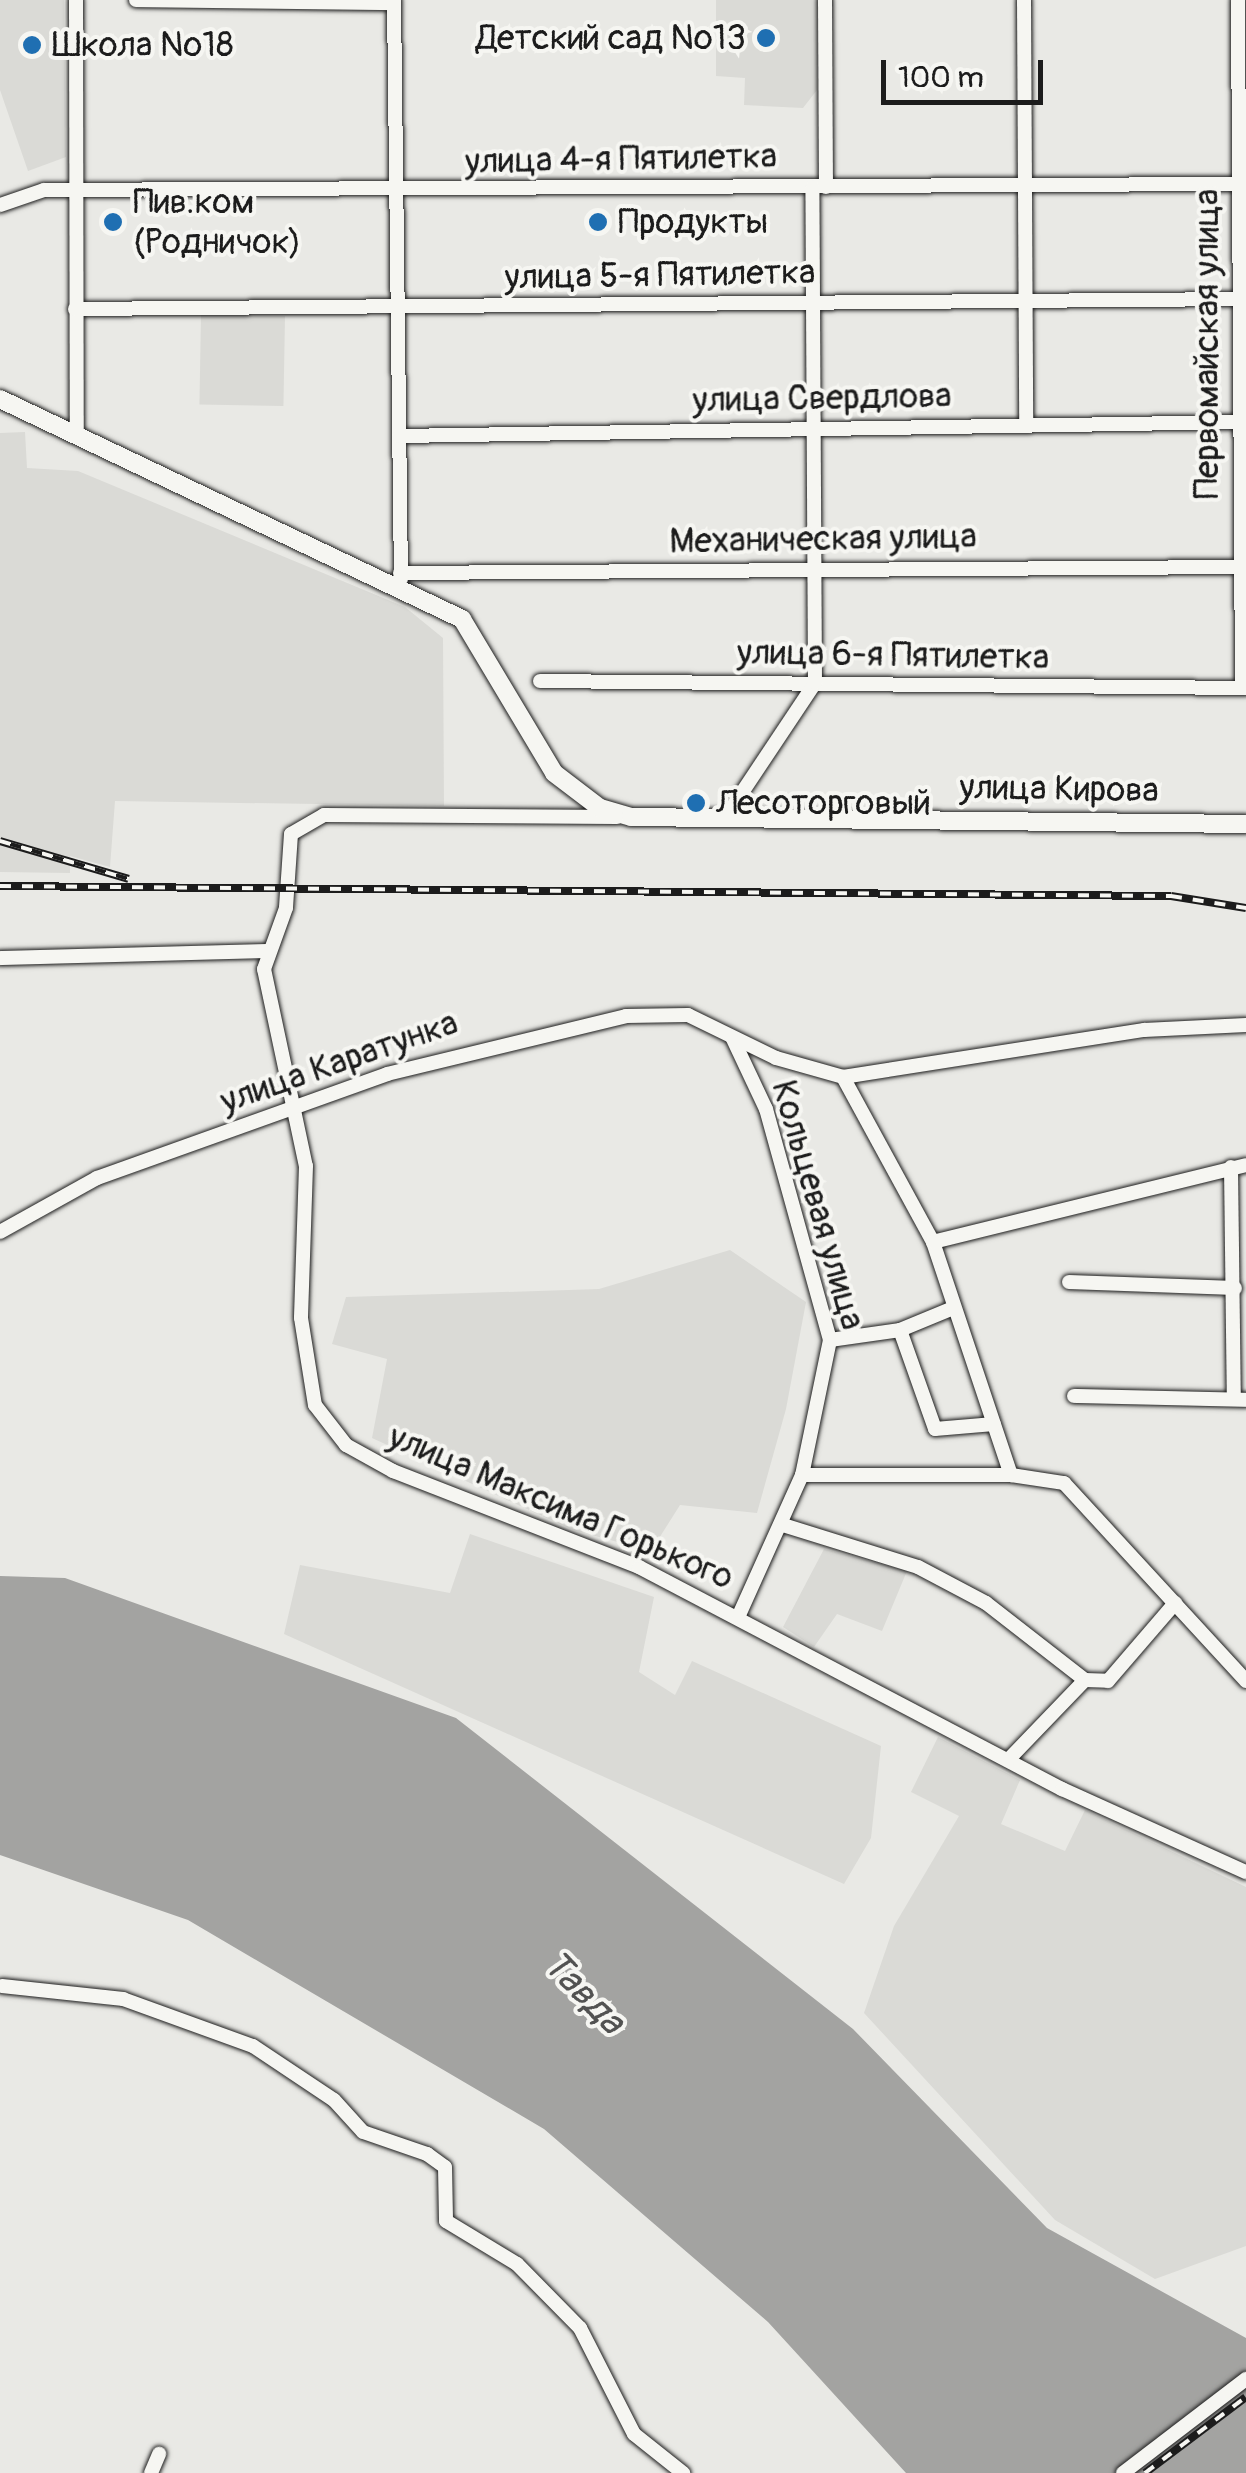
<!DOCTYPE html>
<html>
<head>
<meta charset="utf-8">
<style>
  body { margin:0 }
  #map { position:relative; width:1246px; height:2473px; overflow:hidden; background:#e9e9e5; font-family:Pangolin,sans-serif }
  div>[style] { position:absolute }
  .built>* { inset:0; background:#dadad6; transform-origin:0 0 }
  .water>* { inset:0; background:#a3a3a1 }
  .roads { filter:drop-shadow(0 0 2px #1c1c1c) drop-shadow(0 0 2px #1c1c1c) }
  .minor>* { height:14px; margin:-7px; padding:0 7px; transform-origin:7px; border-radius:7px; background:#f6f6f2 }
  .major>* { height:18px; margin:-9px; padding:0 9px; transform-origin:9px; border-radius:9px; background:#f6f6f2 }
  .rail>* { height:8px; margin-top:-4px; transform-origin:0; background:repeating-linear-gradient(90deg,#f6f6f2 0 11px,#1c1c1c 0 22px); box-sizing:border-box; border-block:2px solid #1c1c1c }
  .dots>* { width:28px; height:28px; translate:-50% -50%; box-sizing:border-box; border:5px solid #f6f6f2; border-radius:50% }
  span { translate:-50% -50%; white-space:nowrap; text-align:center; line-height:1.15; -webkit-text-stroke:8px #f6f6f2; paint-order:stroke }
  .poi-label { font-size:35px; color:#1c1c1c }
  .right { translate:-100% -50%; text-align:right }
  .left { translate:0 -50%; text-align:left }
  .street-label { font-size:35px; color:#1c1c1c }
  .water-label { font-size:38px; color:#525251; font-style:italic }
  .scale { position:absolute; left:881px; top:60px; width:162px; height:45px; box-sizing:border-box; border:5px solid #1c1c1c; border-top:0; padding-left:12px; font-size:30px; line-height:35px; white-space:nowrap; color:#1c1c1c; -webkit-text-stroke:8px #f6f6f2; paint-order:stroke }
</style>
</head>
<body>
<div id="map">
  <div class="built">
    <div style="clip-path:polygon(0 0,64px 0,66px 157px,28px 171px,0 90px)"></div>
    <div style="clip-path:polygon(716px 0,817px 0,817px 90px,803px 108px,744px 105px,745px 78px,716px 76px)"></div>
    <div style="left:285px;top:316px;width:90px;height:84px;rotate:91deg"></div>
    <div style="clip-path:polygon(25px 432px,27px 468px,78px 471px,405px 607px,443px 638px,444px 806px,115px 801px,110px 867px,70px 856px,70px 873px,0 872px,0 433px)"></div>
    <div style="clip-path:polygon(730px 1250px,806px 1302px,786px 1409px,757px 1513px,680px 1505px,651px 1551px,573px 1530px,372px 1438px,387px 1359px,332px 1344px,346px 1297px,599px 1289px)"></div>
    <div style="clip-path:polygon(470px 1534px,654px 1597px,639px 1672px,675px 1695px,692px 1661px,881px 1746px,871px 1838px,844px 1884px,284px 1634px,300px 1565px,450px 1593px)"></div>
    <div style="clip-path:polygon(824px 1549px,907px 1571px,882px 1631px,837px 1614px,814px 1647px,783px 1627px)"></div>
    <div style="clip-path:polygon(938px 1737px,1020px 1780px,1001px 1824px,1065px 1851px,1085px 1810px,1246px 1887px,1246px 2246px,1155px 2279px,1055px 2220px,864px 2013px,894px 1926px,959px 1816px,911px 1792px)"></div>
  </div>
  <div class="water">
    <div style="clip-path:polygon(0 1576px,65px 1578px,456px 1718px,853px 2029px,1047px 2228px,1246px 2338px,1246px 2473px,906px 2473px,768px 2322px,544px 2129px,188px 1920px,0 1855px)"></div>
  </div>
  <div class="roads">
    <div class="minor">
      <div style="left:76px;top:0;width:435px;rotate:89.9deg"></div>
      <div style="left:136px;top:0;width:258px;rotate:0.7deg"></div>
      <div style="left:394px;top:0;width:579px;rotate:89.31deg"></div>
      <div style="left:825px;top:0;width:187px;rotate:89.7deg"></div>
      <div style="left:1024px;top:0;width:425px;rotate:89.7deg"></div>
      <div style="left:1238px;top:0;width:688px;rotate:89.67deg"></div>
      <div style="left:0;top:205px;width:46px;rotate:-18.8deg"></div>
      <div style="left:44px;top:190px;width:1202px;rotate:-0.29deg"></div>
      <div style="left:75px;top:309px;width:1171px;rotate:-0.49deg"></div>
      <div style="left:399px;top:436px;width:847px;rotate:-0.95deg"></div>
      <div style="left:400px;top:573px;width:846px;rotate:-0.41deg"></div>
      <div style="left:540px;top:681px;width:706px;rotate:0.57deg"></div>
      <div style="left:617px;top:817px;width:293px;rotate:-179.6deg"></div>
      <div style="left:324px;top:815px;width:38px;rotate:150deg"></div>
      <div style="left:291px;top:834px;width:74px;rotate:93.9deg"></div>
      <div style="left:286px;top:908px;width:65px;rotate:109.8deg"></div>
      <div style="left:264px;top:969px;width:201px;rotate:78deg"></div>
      <div style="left:306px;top:1166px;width:152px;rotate:91.9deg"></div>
      <div style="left:301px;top:1318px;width:88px;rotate:80.9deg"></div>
      <div style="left:315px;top:1405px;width:51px;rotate:52.2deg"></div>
      <div style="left:346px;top:1445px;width:54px;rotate:29deg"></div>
      <div style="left:393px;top:1471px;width:264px;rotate:21.3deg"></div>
      <div style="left:639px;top:1567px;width:478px;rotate:27.7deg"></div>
      <div style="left:1062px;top:1789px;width:202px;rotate:24.3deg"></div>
      <div style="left:725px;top:818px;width:162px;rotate:-56.3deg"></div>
      <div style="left:815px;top:683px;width:496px;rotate:-90.3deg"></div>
      <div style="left:0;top:958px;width:269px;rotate:-1.5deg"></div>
      <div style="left:733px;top:1039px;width:77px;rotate:64.8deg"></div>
      <div style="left:766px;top:1109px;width:240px;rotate:74.5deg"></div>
      <div style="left:830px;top:1340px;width:138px;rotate:101.7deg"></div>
      <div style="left:802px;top:1475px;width:154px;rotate:114.2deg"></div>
      <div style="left:843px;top:1077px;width:188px;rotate:61.4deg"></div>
      <div style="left:933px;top:1242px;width:246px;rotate:71.5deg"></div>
      <div style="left:1011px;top:1475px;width:54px;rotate:8.6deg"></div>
      <div style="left:1064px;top:1483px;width:269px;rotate:47.4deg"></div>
      <div style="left:1231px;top:1167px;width:232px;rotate:89.3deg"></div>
      <div style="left:0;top:1232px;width:111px;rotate:-29.1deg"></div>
      <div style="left:97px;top:1178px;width:308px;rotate:-19.7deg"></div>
      <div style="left:387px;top:1074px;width:246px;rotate:-13.6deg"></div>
      <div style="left:626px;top:1016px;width:62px;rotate:-0.9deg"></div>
      <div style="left:688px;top:1015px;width:98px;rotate:26deg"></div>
      <div style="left:776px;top:1058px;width:70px;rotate:15.8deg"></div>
      <div style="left:843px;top:1077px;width:305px;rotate:-8.9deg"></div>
      <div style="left:1144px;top:1030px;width:102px;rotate:-2.8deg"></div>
      <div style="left:933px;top:1242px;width:322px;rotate:-13.8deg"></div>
      <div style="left:1069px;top:1282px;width:166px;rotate:2.1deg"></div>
      <div style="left:900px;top:1330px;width:105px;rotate:70.5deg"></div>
      <div style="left:935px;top:1429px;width:59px;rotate:-4.8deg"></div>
      <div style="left:830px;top:1340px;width:71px;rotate:-8.1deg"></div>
      <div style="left:900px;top:1330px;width:55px;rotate:-22.4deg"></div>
      <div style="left:1074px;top:1396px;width:172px;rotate:1.3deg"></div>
      <div style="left:802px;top:1475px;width:209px"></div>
      <div style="left:783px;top:1525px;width:141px;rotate:17.3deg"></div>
      <div style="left:918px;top:1567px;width:77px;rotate:27.9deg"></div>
      <div style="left:986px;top:1603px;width:125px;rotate:37.9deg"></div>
      <div style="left:1008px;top:1760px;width:111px;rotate:-46.1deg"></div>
      <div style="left:1085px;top:1680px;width:23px;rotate:2deg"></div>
      <div style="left:1108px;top:1681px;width:103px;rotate:-49.3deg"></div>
      <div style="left:2px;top:1986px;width:122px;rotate:6.1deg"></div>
      <div style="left:123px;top:1999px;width:138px;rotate:19.9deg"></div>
      <div style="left:253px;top:2046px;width:97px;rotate:33.7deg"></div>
      <div style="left:334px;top:2100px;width:43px;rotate:47.8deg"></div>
      <div style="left:363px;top:2132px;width:68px;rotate:19deg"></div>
      <div style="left:427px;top:2154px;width:22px;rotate:36deg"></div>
      <div style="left:445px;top:2167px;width:54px;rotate:88.9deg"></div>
      <div style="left:446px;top:2221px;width:83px;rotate:31.2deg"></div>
      <div style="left:517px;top:2264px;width:90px;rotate:45.5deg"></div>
      <div style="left:580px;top:2328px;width:119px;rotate:63deg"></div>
      <div style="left:634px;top:2434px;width:63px;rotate:38.5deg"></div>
      <div style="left:151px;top:2473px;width:21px;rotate:-67deg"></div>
      <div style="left:1123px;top:2473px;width:155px;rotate:-37.4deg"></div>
    </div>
    <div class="major">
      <div style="left:0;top:399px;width:512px;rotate:25.46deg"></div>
      <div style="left:462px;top:619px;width:179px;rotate:59.1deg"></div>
      <div style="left:554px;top:773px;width:58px;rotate:37.3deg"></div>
      <div style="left:600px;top:808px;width:32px;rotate:16deg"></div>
      <div style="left:631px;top:817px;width:615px;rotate:0.65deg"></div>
    </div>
  </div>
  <div class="rail">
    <div style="left:0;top:841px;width:134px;rotate:16.4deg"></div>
    <div style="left:0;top:886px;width:1171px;rotate:0.49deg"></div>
    <div style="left:1171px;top:896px;width:76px;rotate:9.1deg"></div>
    <div style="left:1145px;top:2473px;width:126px;rotate:-37deg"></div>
  </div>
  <div class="dots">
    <div style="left:766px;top:38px;background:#1f6fb2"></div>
    <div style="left:32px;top:45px;background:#1f6fb2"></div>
    <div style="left:113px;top:222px;background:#1f6fb2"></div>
    <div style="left:598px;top:222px;background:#1f6fb2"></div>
    <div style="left:696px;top:803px;background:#1f6fb2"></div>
  </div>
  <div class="poi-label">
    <span class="right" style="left:746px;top:38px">Детский сад №13</span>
    <span class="left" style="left:52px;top:45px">Школа №18</span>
    <span class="left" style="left:133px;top:222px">Пив.ком<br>(Родничок)</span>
    <span class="left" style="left:618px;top:222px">Продукты</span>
    <span class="left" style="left:716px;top:803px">Лесоторговый</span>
  </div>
  <div class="street-label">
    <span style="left:621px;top:159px;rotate:-1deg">улица 4-я Пятилетка</span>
    <span style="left:660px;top:275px;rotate:-1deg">улица 5-я Пятилетка</span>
    <span style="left:1207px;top:344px;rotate:-90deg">Первомайская улица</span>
    <span style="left:822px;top:398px;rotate:-1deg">улица Свердлова</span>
    <span style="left:823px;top:539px;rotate:-1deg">Механическая улица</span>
    <span style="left:893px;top:655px;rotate:1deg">улица 6-я Пятилетка</span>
    <span style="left:1059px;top:789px;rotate:1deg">улица Кирова</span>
    <span style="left:339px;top:1062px;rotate:-19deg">улица Каратунка</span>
    <span style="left:818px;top:1205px;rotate:74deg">Кольцевая улица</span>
    <span style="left:561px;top:1507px;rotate:23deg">улица Максима Горького</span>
  </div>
  <div class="water-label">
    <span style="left:583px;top:1993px;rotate:46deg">Тавда</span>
  </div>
  <div class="scale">100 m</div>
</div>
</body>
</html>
